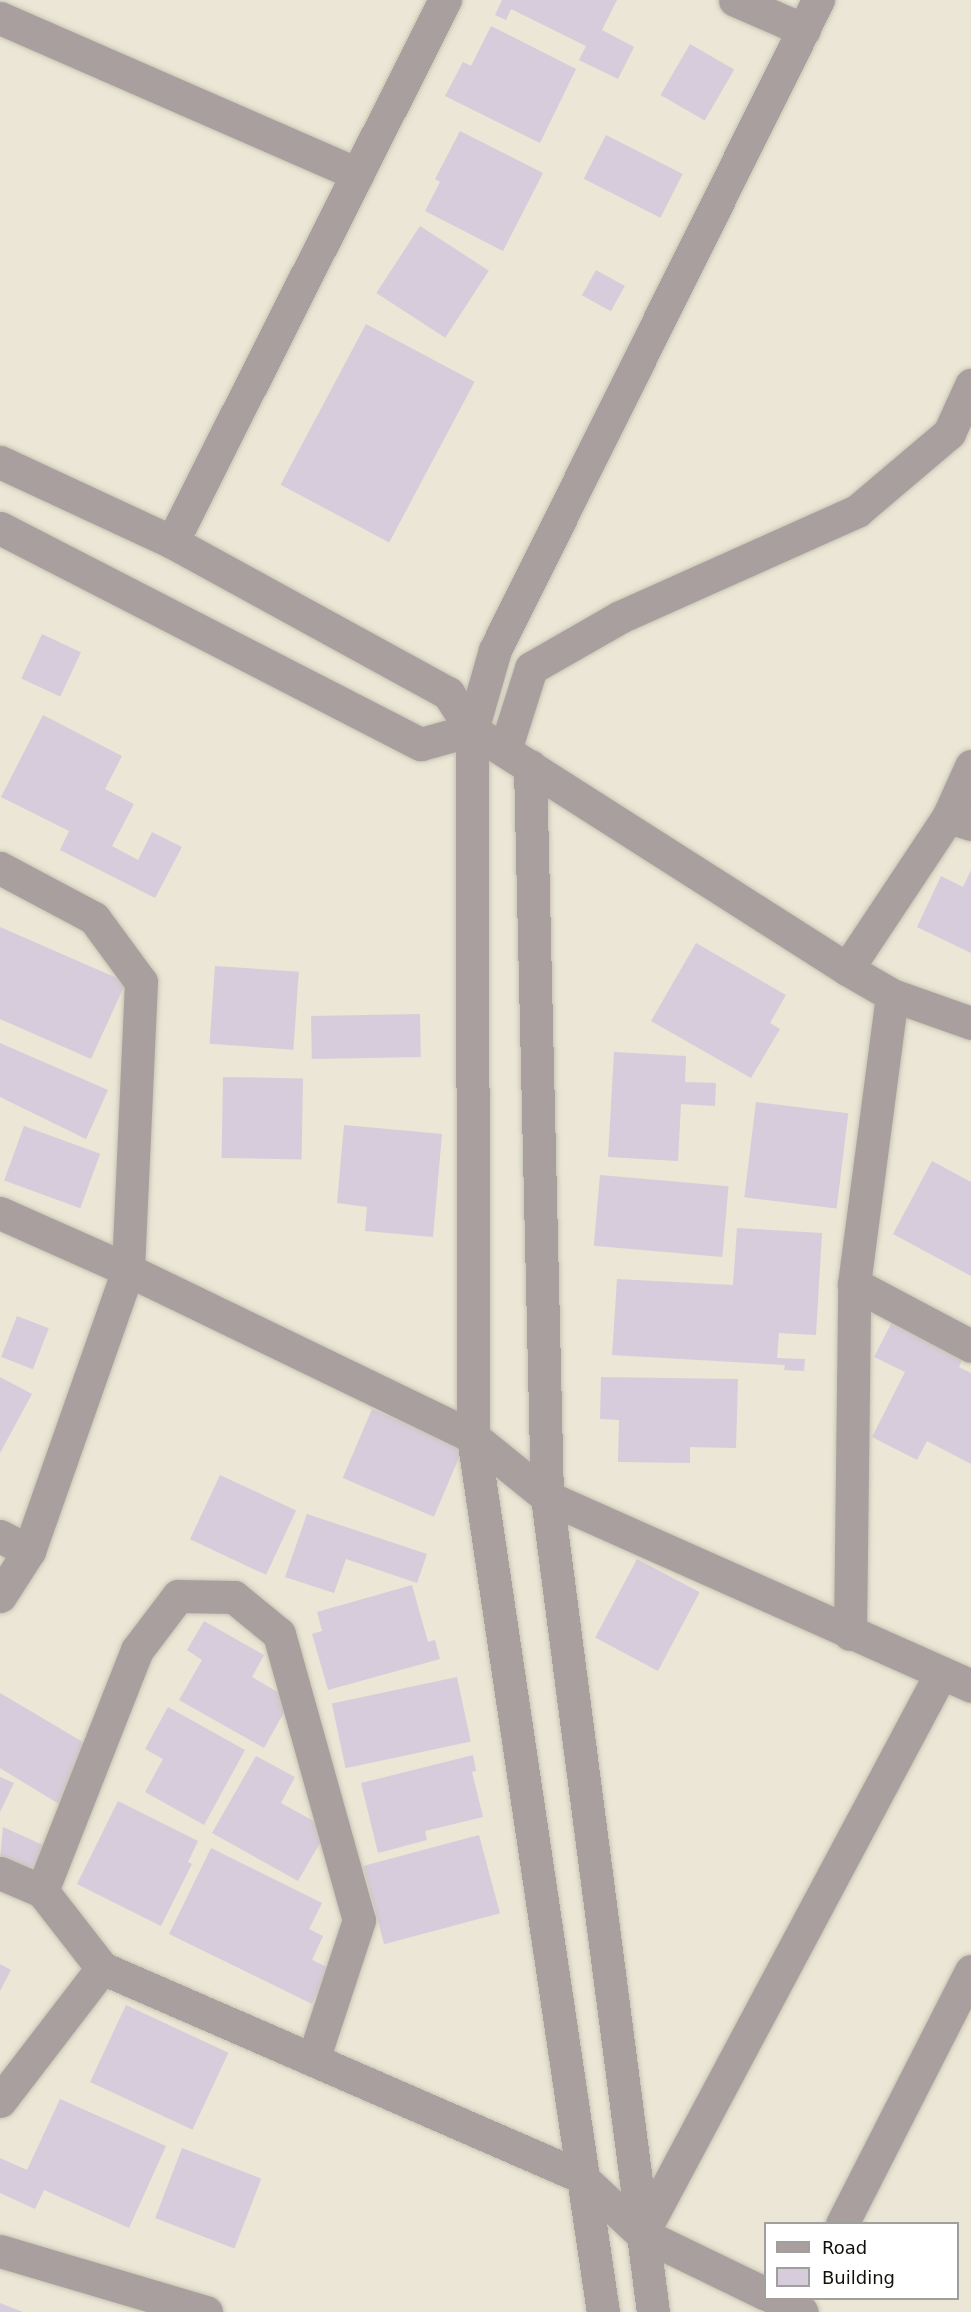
<!DOCTYPE html>
<html>
<head>
<meta charset="utf-8">
<style>
  body { margin:0 }
  #map { position:relative; width:971px; height:2312px; overflow:hidden; background:#ebe6d5; font-family:"DejaVu Sans",sans-serif }
  div>[style] { position:absolute }
  .building>* { inset:0; background:#d7ccdb; transform-origin:0 0 }
  .roads { filter:drop-shadow(0 0 2px #c8c4b5) drop-shadow(0 0 2px #c8c4b5) }
  .minor>* { height:33px; margin:-16.5px; padding:0 16.5px; transform-origin:16.5px; border-radius:16.5px; background:#a89f9e }
  span { translate:-50% -50%; white-space:nowrap; text-align:center; line-height:1.15; -webkit-text-stroke:5px #fff; paint-order:stroke }
  .legend { position:absolute; left:764px; top:2222px; width:195px; height:78px; box-sizing:border-box; background:#fff; border:2px solid #a09f9d; margin:0; padding:8px 10px; list-style:none; font-size:18px; color:#12100a }
  .legend li { display:flex; align-items:center; gap:12px; height:30px }
  .legend b { width:30px; border:2px solid #a09f9d }
</style>
</head>
<body>
<div id="map">
  <div class="building">
    <div style="clip-path:polygon(502px 0,617px 0,602px 30px,634px 47px,618px 79px,579px 60px,586px 46px,511px 9px,506px 20px,495px 15px)"></div>
    <div style="clip-path:polygon(491px 26px,576px 69px,540px 143px,445px 96px,463px 62px,471px 66px)"></div>
    <div style="left:690px;top:44px;width:51px;height:59px;rotate:30deg"></div>
    <div style="clip-path:polygon(460px 131px,543px 173px,503px 251px,425px 211px,440px 182px,435px 179px)"></div>
    <div style="left:606px;top:135px;width:86px;height:49px;rotate:27deg"></div>
    <div style="left:420px;top:226px;width:82px;height:80px;rotate:33deg"></div>
    <div style="left:596px;top:270px;width:33px;height:29px;rotate:29deg"></div>
    <div style="left:366px;top:324px;width:123px;height:182px;rotate:28deg"></div>
    <div style="left:42px;top:634px;width:43px;height:49px;rotate:25deg"></div>
    <div style="clip-path:polygon(43px 715px,122px 756px,105px 789px,134px 804px,112px 846px,138px 860px,152px 832px,182px 847px,155px 898px,60px 850px,69px 831px,1px 797px)"></div>
    <div style="clip-path:polygon(971px 870px,971px 953px,917px 927px,941px 876px,963px 887px)"></div>
    <div style="clip-path:polygon(0 927px,126px 982px,91px 1059px,0 1019px)"></div>
    <div style="clip-path:polygon(696px 943px,786px 995px,770px 1023px,780px 1029px,751px 1078px,651px 1021px)"></div>
    <div style="left:215px;top:966px;width:84px;height:78px;rotate:4deg"></div>
    <div style="left:420px;top:1014px;width:43px;height:109px;rotate:89deg"></div>
    <div style="clip-path:polygon(0 1043px,108px 1090px,86px 1139px,0 1097px)"></div>
    <div style="clip-path:polygon(614px 1052px,686px 1056px,685px 1082px,716px 1083px,715px 1106px,681px 1104px,678px 1161px,608px 1157px)"></div>
    <div style="left:223px;top:1077px;width:80px;height:81px;rotate:1deg"></div>
    <div style="left:756px;top:1102px;width:93px;height:96px;rotate:7deg"></div>
    <div style="clip-path:polygon(344px 1125px,442px 1134px,433px 1237px,365px 1231px,367px 1207px,337px 1203px)"></div>
    <div style="left:24px;top:1126px;width:81px;height:58px;rotate:20deg"></div>
    <div style="clip-path:polygon(932px 1161px,971px 1182px,971px 1276px,893px 1234px)"></div>
    <div style="left:600px;top:1175px;width:129px;height:71px;rotate:5deg"></div>
    <div style="clip-path:polygon(737px 1228px,822px 1233px,816px 1335px,779px 1333px,777px 1358px,805px 1359px,804px 1371px,784px 1370px,785px 1365px,612px 1355px,617px 1279px,733px 1285px)"></div>
    <div style="left:17px;top:1316px;width:34px;height:44px;rotate:21deg"></div>
    <div style="clip-path:polygon(892px 1322px,963px 1358px,959px 1367px,971px 1373px,971px 1464px,927px 1441px,917px 1460px,872px 1437px,905px 1372px,874px 1357px)"></div>
    <div style="clip-path:polygon(0 1377px,32px 1394px,0 1453px)"></div>
    <div style="clip-path:polygon(601px 1377px,738px 1379px,736px 1448px,690px 1447px,690px 1463px,618px 1462px,619px 1420px,600px 1419px)"></div>
    <div style="left:372px;top:1409px;width:99px;height:75px;rotate:23deg"></div>
    <div style="left:220px;top:1475px;width:84px;height:71px;rotate:25deg"></div>
    <div style="clip-path:polygon(307px 1514px,427px 1554px,417px 1583px,346px 1559px,334px 1593px,285px 1577px)"></div>
    <div style="left:637px;top:1559px;width:71px;height:89px;rotate:28deg"></div>
    <div style="clip-path:polygon(412px 1585px,428px 1642px,435px 1640px,440px 1659px,328px 1690px,312px 1634px,322px 1631px,317px 1612px)"></div>
    <div style="clip-path:polygon(204px 1621px,264px 1655px,252px 1677px,291px 1700px,264px 1748px,179px 1700px,202px 1660px,187px 1650px)"></div>
    <div style="left:457px;top:1677px;width:66px;height:128px;rotate:78deg"></div>
    <div style="clip-path:polygon(0 1693px,93px 1748px,59px 1804px,0 1768px)"></div>
    <div style="clip-path:polygon(168px 1707px,245px 1750px,204px 1825px,145px 1792px,163px 1759px,145px 1749px)"></div>
    <div style="clip-path:polygon(473px 1755px,476px 1771px,472px 1772px,483px 1817px,425px 1831px,427px 1840px,378px 1853px,361px 1783px)"></div>
    <div style="clip-path:polygon(256px 1756px,295px 1777px,281px 1803px,328px 1829px,298px 1881px,212px 1833px)"></div>
    <div style="clip-path:polygon(0 1777px,14px 1783px,0 1812px)"></div>
    <div style="clip-path:polygon(118px 1801px,198px 1841px,188px 1862px,192px 1864px,161px 1926px,77px 1884px)"></div>
    <div style="clip-path:polygon(3px 1827px,54px 1850px,42px 1876px,0 1858px)"></div>
    <div style="left:479px;top:1835px;width:81px;height:120px;rotate:75deg"></div>
    <div style="clip-path:polygon(211px 1848px,322px 1903px,309px 1929px,323px 1936px,312px 1960px,329px 1968px,312px 2004px,169px 1934px)"></div>
    <div style="clip-path:polygon(0 1964px,11px 1970px,0 1991px)"></div>
    <div style="left:126px;top:2005px;width:113px;height:85px;rotate:25deg"></div>
    <div style="clip-path:polygon(60px 2099px,166px 2146px,129px 2228px,44px 2190px,35px 2209px,0 2193px,0 2158px,27px 2170px)"></div>
    <div style="left:182px;top:2148px;width:85px;height:75px;rotate:21deg"></div>
    <div style="clip-path:polygon(0 2303px,23px 2312px,0 2312px)"></div>
  </div>
  <div class="roads">
    <div class="minor">
      <div style="left:735px;top:0;width:75px;rotate:23.5deg"></div>
      <div style="left:0;top:18px;width:390px;rotate:23.6deg"></div>
      <div style="left:0;top:462px;width:190px;rotate:24.9deg"></div>
      <div style="left:172px;top:542px;width:315px;rotate:28.7deg"></div>
      <div style="left:448px;top:693px;width:44px;rotate:57deg"></div>
      <div style="left:472px;top:730px;width:445px;rotate:32.5deg"></div>
      <div style="left:847px;top:969px;width:52px;rotate:30deg"></div>
      <div style="left:892px;top:995px;width:84px;rotate:19.5deg"></div>
      <div style="left:0;top:528px;width:473px;rotate:27.2deg"></div>
      <div style="left:421px;top:744px;width:53px;rotate:-15.4deg"></div>
      <div style="left:172px;top:542px;width:607px;rotate:-63.27deg"></div>
      <div style="left:505px;top:750px;width:86px;rotate:-72.4deg"></div>
      <div style="left:531px;top:668px;width:103px;rotate:-29.8deg"></div>
      <div style="left:620px;top:617px;width:260px;rotate:-24.1deg"></div>
      <div style="left:857px;top:511px;width:121px;rotate:-40.3deg"></div>
      <div style="left:949px;top:433px;width:53px;rotate:-65.4deg"></div>
      <div style="left:530px;top:766px;width:731px;rotate:88.67deg"></div>
      <div style="left:547px;top:1497px;width:822px;rotate:82.59deg"></div>
      <div style="left:948px;top:817px;width:56px;rotate:-65.7deg"></div>
      <div style="left:0;top:868px;width:106px;rotate:28deg"></div>
      <div style="left:94px;top:918px;width:79px;rotate:53.7deg"></div>
      <div style="left:141px;top:982px;width:288px;rotate:92.6deg"></div>
      <div style="left:128px;top:1270px;width:298px;rotate:109.4deg"></div>
      <div style="left:29px;top:1551px;width:33px;rotate:-153deg"></div>
      <div style="left:847px;top:969px;width:182px;rotate:-56.4deg"></div>
      <div style="left:948px;top:817px;width:24px;rotate:17deg"></div>
      <div style="left:0;top:1213px;width:140px;rotate:24deg"></div>
      <div style="left:128px;top:1270px;width:383px;rotate:25.8deg"></div>
      <div style="left:473px;top:1437px;width:95px;rotate:39deg"></div>
      <div style="left:547px;top:1497px;width:464px;rotate:24deg"></div>
      <div style="left:854px;top:1284px;width:132px;rotate:27.9deg"></div>
      <div style="left:0;top:1596px;width:54px;rotate:-57.2deg"></div>
      <div style="left:850px;top:1634px;width:350px;rotate:-89.3deg"></div>
      <div style="left:854px;top:1284px;width:291px;rotate:-82.5deg"></div>
      <div style="left:0;top:1873px;width:46px;rotate:23.2deg"></div>
      <div style="left:102px;top:1968px;width:98px;rotate:-127.9deg"></div>
      <div style="left:42px;top:1891px;width:259px;rotate:-68.5deg"></div>
      <div style="left:137px;top:1650px;width:68px;rotate:-52.8deg"></div>
      <div style="left:178px;top:1596px;width:56px;rotate:1deg"></div>
      <div style="left:234px;top:1597px;width:58px;rotate:39.4deg"></div>
      <div style="left:279px;top:1634px;width:297px;rotate:74.4deg"></div>
      <div style="left:359px;top:1920px;width:147px;rotate:108.2deg"></div>
      <div style="left:0;top:2101px;width:168px;rotate:-52.5deg"></div>
      <div style="left:102px;top:1968px;width:521px;rotate:23.52deg"></div>
      <div style="left:580px;top:2176px;width:85px;rotate:43.1deg"></div>
      <div style="left:642px;top:2234px;width:138px;rotate:25.8deg"></div>
      <div style="left:842px;top:2224px;width:284px;rotate:-63deg"></div>
      <div style="left:642px;top:2234px;width:636px;rotate:-61.94deg"></div>
      <div style="left:0;top:2251px;width:215px;rotate:16.5deg"></div>
      <div style="left:774px;top:2298px;width:31px;rotate:27deg"></div>
      <div style="left:603px;top:2312px;width:885px;rotate:-98.45deg"></div>
      <div style="left:473px;top:1437px;width:707px;rotate:-90.08deg"></div>
      <div style="left:472px;top:730px;width:83px;rotate:-74deg"></div>
      <div style="left:495px;top:650px;width:726px;rotate:-63.58deg"></div>
    </div>
  </div>
  <ul class="legend">
  <li><b style="height:8px;background:#a89f9e"></b>Road</li>
  <li><b style="height:16px;background:#d7ccdb"></b>Building</li>
  </ul>
</div>
</body>
</html>
